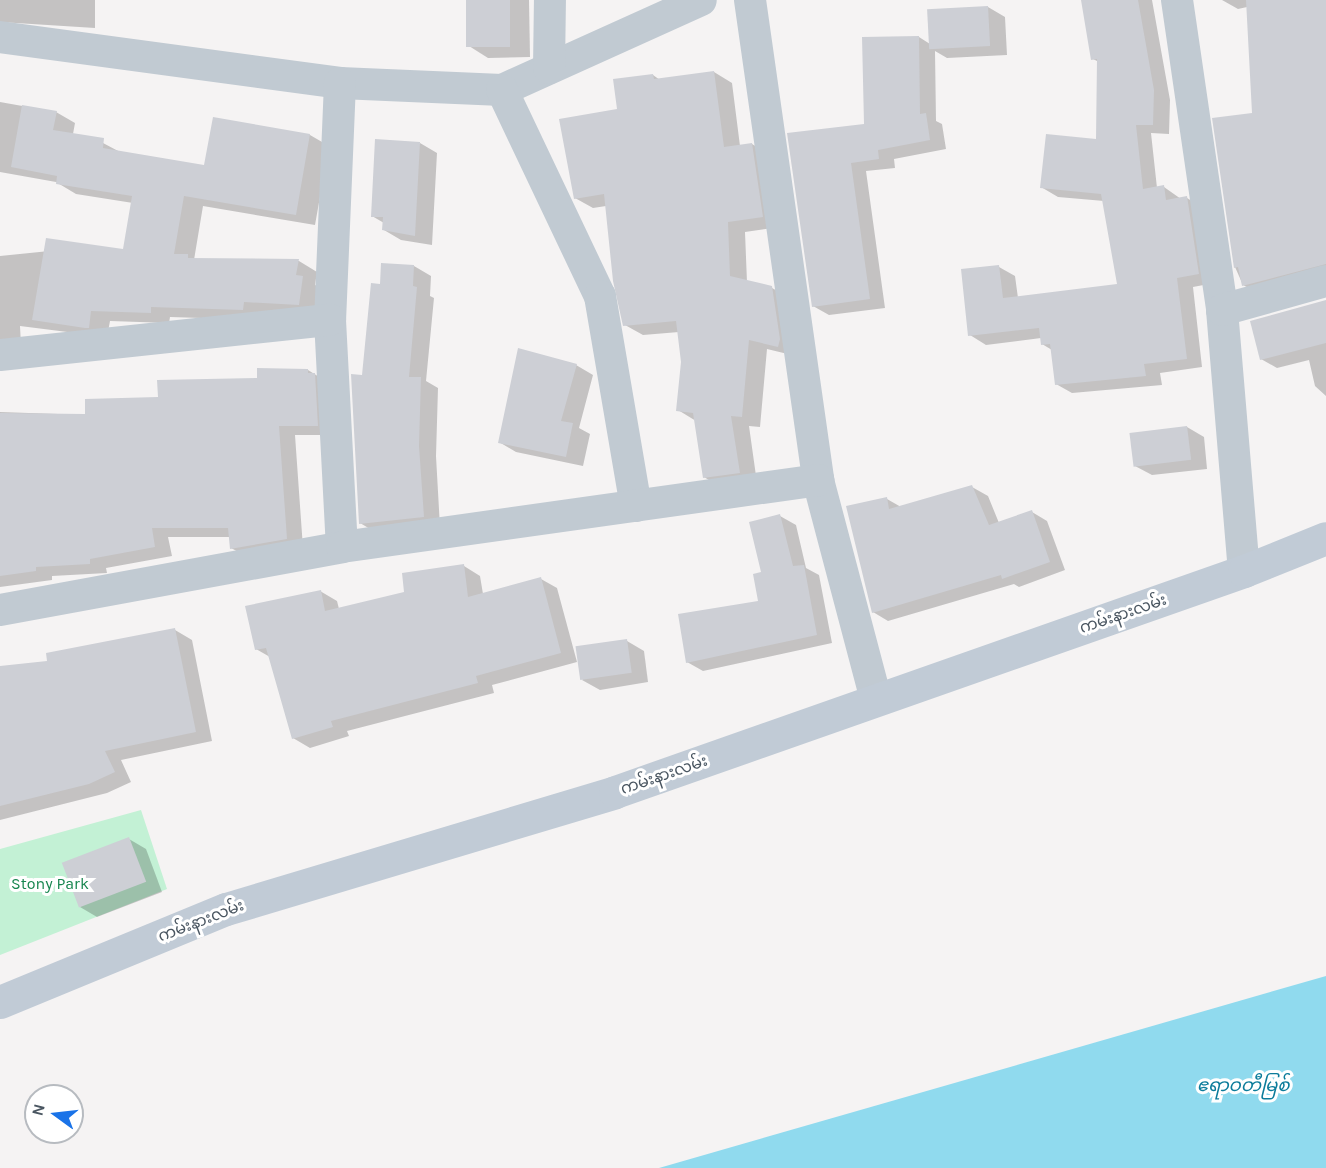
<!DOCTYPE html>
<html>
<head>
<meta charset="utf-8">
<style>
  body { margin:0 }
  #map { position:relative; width:1326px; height:1168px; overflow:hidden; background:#f5f3f3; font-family:Karla,"Noto Sans Myanmar",sans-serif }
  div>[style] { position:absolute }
  .green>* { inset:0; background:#c3f1d5 }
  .water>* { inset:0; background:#90daee }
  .shadow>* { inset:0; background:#0003 }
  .building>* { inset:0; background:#cdcfd5; transform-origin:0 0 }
  .street>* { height:32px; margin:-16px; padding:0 16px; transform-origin:16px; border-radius:16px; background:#c1cad2 }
  .secondary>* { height:33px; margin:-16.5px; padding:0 16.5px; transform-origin:16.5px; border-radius:16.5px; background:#c1cbd6 }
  span { translate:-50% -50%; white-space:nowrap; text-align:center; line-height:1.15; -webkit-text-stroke:6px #fff; paint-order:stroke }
  .street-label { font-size:16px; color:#4a5661 }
  .park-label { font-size:16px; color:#17864f }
  .water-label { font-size:18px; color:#0c7c9b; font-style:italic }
  .north { position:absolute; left:24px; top:1084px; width:60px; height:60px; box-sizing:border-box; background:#fff; border:2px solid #b7bbc0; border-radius:50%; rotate:285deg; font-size:16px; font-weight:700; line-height:24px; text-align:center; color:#4a5661 }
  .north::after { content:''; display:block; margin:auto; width:21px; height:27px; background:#1a73e8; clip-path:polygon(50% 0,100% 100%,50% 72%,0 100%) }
</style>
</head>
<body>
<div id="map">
  <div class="green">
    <div style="clip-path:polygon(141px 810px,167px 889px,0 955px,0 849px)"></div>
  </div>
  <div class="water">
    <div style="clip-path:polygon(1326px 976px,1326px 1168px,659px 1168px)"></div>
  </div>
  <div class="shadow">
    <div style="clip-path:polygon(0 0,95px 0,95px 28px,0 22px)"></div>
    <div style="clip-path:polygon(468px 0,529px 0,530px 57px,488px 58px,469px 46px)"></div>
    <div style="clip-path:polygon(1083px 0,1152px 0,1170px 100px,1169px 134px,1151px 133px,1157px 188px,1164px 187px,1181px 199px,1187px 198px,1203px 208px,1214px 283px,1193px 287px,1202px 367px,1160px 373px,1162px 385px,1072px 393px,1056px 384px,1052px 350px,1042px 344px,1041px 338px,986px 345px,970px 335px,999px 267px,1015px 276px,1018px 298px,1118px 286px,1104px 201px,1058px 197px,1041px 187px,1097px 140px,1099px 62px,1093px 59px)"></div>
    <div style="clip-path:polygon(1222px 0,1326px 0,1326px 276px,1260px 294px,1243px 285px,1235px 267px,1254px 114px,1247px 7px,1238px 9px)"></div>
    <div style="clip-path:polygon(988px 7px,1005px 17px,1007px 55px,947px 58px,935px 51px,936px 121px,942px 124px,946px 149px,894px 159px,895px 168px,866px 171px,885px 308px,829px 315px,813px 306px,789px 134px,865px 125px,864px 38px,919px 37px,930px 44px)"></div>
    <div style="clip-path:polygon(714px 72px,732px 83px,740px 146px,752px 144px,770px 155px,780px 227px,745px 232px,747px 282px,772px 288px,790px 298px,796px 356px,767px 349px,760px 427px,749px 426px,757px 483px,722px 488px,704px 477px,696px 421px,678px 410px,682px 362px,679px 332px,643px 335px,625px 325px,606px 206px,593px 208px,575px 198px,561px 120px,619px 110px,653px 75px,660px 80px)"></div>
    <div style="clip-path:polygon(0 102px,56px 112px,75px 123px,73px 134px,103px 143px,120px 152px,206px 167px,214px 119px,310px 135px,329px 146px,315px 225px,203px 206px,194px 260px,299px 261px,317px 272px,315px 285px,321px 288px,318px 315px,262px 320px,170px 317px,169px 323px,110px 321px,107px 337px,20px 326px,21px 345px,0 345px,0 256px,79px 248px,124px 251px,133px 203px,76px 194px,56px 182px,0 172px)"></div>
    <div style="clip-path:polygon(420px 143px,437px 153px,432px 245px,401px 240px,384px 230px,384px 223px,372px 216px)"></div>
    <div style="clip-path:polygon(414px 266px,431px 276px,430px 296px,434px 298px,426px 381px,438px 388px,436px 456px,440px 527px,377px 533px,360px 523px,364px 376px,381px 285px)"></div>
    <div style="clip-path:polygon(1326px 301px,1326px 396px,1315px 386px,1309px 360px,1277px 368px,1261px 359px)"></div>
    <div style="clip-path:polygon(576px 365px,593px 375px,579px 428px,590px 434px,583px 466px,516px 452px,499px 442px)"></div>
    <div style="clip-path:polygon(308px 370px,324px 380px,334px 435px,295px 435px,303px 548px,248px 557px,231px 548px,231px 537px,168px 537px,172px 556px,106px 568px,107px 573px,52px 576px,52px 580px,0 587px,0 412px,87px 415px)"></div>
    <div style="clip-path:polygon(1187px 427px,1204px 437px,1207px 469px,1152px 475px,1135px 466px)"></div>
    <div style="clip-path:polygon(972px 487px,988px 496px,999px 523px,1032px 512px,1047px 521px,1065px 570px,1019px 587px,1014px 584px,888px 621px,873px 612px,887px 499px,901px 507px)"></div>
    <div style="clip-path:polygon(780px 516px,796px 525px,806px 568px,819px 575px,832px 643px,703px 671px,687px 662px,760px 602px,763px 573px)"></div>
    <div style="clip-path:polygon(464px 566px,480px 576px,483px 594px,541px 579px,557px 588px,577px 662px,492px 685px,494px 693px,347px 731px,349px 736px,310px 748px,293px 738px,270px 657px,256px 649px,320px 591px,337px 601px,339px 609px,406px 593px)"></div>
    <div style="clip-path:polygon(175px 630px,192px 640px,212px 741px,121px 760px,131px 782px,107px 793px,0 820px,0 668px,49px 663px)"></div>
    <div style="clip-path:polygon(627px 641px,644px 651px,648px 682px,600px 690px,582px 680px)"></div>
    <div style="clip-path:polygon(129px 839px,146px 849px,162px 892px,97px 917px,80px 907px)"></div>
  </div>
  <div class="building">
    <div style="left:466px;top:0;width:44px;height:47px"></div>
    <div style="clip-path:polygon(1081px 0,1138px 0,1154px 90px,1153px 125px,1136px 125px,1143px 189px,1164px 185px,1166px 200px,1187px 196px,1199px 274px,1177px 278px,1187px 359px,1144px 364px,1146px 376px,1055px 385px,1050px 344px,1041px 345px,1039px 328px,968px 336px,961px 269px,999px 265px,1003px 298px,1117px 284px,1101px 194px,1040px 188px,1046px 134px,1096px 139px,1097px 59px,1091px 60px)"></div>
    <div style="clip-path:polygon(1246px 0,1326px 0,1326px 264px,1242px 286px,1238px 267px,1234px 268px,1212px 118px,1252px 113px)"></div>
    <div style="left:988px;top:6px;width:40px;height:61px;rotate:87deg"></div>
    <div style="clip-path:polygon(919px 36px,920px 114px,926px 113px,930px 140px,878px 150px,879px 159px,851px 163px,870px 299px,812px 307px,787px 133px,864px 124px,862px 37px)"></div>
    <div style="clip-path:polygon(714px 71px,724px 147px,752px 143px,763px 217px,728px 222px,730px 276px,772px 286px,780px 339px,778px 347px,749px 340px,742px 417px,731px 416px,740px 473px,703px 478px,693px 413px,676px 411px,681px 362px,676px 321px,623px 326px,613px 281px,604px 194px,574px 199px,559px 119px,617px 109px,613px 79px,653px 74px,654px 79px)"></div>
    <div style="clip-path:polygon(22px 105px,57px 111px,53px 130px,104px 138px,103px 148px,204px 165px,213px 117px,310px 134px,296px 215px,184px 196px,174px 254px,188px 254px,188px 258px,299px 259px,296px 275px,303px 276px,299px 305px,244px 302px,243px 310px,151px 307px,151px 313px,91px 311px,89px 328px,85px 328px,32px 320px,46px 238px,123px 249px,132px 196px,56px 184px,57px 176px,11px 167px)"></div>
    <div style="clip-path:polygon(375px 139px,420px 142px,415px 236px,382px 230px,383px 217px,371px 217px)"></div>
    <div style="clip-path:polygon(381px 263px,414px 265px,413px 286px,417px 287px,409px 377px,421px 377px,419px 446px,424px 517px,359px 524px,351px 374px,362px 375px,371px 283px,380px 284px)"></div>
    <div style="clip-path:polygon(1326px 300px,1326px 343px,1260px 360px,1250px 321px)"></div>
    <div style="clip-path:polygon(518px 348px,577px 364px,561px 421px,573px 423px,566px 457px,498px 443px)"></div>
    <div style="clip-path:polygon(257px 368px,308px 369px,308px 373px,315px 373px,318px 426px,279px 426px,287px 539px,230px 549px,228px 528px,152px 528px,155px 547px,90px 559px,90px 564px,36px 567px,36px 571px,0 576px,0 413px,85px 414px,85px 399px,158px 397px,157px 380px,257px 378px)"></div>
    <div style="left:1187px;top:426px;width:34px;height:58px;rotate:83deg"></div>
    <div style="clip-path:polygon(972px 485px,989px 525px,1032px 510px,1050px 562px,1002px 579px,1001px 575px,872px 613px,846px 506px,887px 497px,889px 509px)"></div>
    <div style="clip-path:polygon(780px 514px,793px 566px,804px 565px,817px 635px,686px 663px,678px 614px,758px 601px,753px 574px,761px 572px,749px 522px)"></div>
    <div style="clip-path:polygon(464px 564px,468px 597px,541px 577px,561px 653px,476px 676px,478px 683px,331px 721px,333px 727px,292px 739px,266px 648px,255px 650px,245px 606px,321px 590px,325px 611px,404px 592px,402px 573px)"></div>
    <div style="clip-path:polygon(175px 628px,196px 732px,105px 751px,115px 772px,89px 784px,0 806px,0 666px,47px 661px,46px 653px)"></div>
    <div style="left:627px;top:639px;width:34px;height:52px;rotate:82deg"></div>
    <div style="left:129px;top:837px;width:48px;height:72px;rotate:69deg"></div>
  </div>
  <div class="street">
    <div style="left:750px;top:0;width:485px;rotate:81.9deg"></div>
    <div style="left:818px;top:480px;width:228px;rotate:75.2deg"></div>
    <div style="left:1177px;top:0;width:313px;rotate:81.7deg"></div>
    <div style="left:1222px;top:310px;width:262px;rotate:85.2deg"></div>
    <div style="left:0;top:37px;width:343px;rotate:7.7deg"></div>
    <div style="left:340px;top:83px;width:162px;rotate:2.5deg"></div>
    <div style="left:502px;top:90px;width:218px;rotate:-24.3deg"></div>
    <div style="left:549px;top:68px;width:68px;rotate:-89.2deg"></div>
    <div style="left:340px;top:83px;width:237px;rotate:92.4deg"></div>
    <div style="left:330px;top:320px;width:227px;rotate:87deg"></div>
    <div style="left:502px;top:90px;width:228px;rotate:64.6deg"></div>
    <div style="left:600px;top:296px;width:213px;rotate:80.3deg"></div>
    <div style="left:1222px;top:310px;width:108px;rotate:-15.6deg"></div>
    <div style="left:0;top:355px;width:332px;rotate:-6.1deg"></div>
    <div style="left:0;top:610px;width:348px;rotate:-10.4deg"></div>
    <div style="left:342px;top:547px;width:481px;rotate:-8deg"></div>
  </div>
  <div class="secondary">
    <div style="left:0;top:1002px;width:244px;rotate:-22.4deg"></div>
    <div style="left:226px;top:909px;width:406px;rotate:-16.7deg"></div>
    <div style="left:615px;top:792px;width:667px;rotate:-19.36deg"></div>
    <div style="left:1244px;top:571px;width:88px;rotate:-21.9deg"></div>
  </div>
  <div class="street-label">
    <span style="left:1123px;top:614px;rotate:-19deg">ကမ်းနားလမ်း</span>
    <span style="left:664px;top:775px;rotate:-19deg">ကမ်းနားလမ်း</span>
    <span style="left:201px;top:921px;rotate:-21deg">ကမ်းနားလမ်း</span>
  </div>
  <div class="park-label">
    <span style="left:50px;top:884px">Stony Park</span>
  </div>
  <div class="water-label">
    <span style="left:1243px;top:1085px">ဧရာဝတီမြစ်</span>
  </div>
  <div class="north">N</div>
</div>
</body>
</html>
